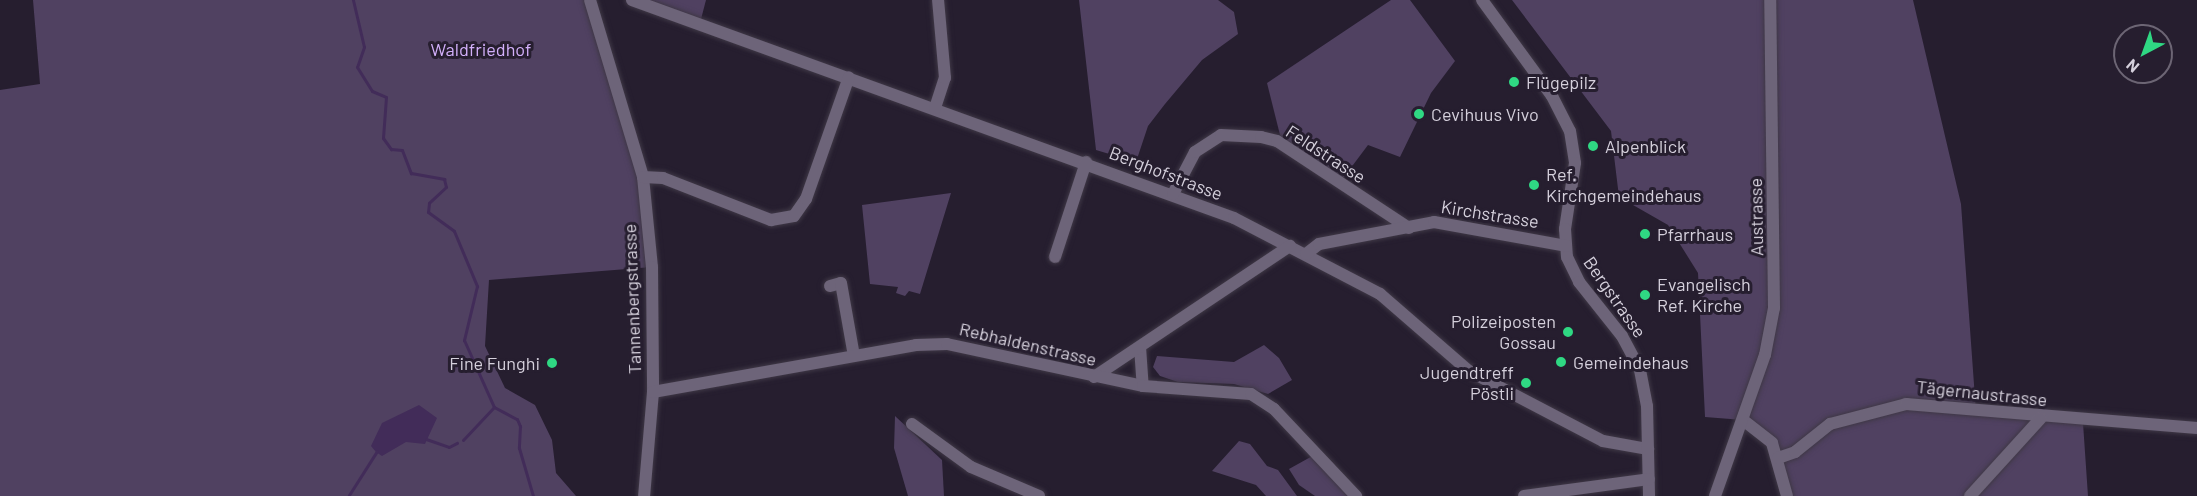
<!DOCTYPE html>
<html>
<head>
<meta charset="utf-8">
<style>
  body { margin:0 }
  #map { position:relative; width:2197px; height:496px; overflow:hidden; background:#261e2f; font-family:Barlow,sans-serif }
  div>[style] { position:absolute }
  .green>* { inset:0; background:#504161 }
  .water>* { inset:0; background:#422c59 }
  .stream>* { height:3px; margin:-1.5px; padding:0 1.5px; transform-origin:1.5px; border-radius:1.5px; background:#422c59 }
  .roads { filter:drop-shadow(0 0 2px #3f3846) drop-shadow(0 0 2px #3f3846) }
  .minor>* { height:12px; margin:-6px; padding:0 6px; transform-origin:6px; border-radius:6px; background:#6d6479 }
  .dots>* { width:16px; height:16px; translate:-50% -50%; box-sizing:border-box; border:3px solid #261e2f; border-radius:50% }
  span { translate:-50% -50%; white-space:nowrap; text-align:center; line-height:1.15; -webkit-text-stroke:6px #261e2f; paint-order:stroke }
  .park-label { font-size:18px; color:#d3b0fb }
  .poi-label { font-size:18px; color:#d5d0dc }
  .left { translate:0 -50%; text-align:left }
  .right { translate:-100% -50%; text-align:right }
  .street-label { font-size:18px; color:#d5d0dc }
  .north { position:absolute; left:2113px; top:24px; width:60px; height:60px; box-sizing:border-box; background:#261e2f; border:2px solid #6c6574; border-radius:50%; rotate:221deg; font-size:16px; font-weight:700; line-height:24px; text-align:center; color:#d5d0dc }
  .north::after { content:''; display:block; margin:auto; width:21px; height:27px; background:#2fd883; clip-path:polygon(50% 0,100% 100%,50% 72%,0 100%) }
</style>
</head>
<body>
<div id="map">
  <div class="green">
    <div style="clip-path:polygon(33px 0,590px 0,643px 177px,652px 267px,489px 280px,485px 346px,505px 388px,535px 405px,552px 440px,556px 473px,576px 496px,0 496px,0 90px,40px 84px)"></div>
    <div style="clip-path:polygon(632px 0,706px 0,700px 23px)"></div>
    <div style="clip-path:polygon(1079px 0,1218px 0,1234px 12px,1238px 34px,1202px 60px,1165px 104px,1148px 126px,1136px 162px,1096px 150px)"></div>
    <div style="clip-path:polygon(1391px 0,1410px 0,1455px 61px,1431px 93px,1400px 157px,1368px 145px,1341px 181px,1281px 139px,1267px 83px)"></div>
    <div style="clip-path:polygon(1512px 0,1913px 0,1961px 204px,1976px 412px,2083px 423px,2088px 496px,1787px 496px,1775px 450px,1743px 420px,1705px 417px,1698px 273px,1668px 225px,1619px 197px,1611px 131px)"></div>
    <div style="clip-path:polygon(951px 193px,920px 294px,909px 291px,905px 296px,896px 293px,898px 287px,870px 284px,862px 205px)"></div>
    <div style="clip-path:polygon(1264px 345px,1279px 358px,1292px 380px,1268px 394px,1234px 384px,1178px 382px,1160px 376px,1153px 367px,1157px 356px,1234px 362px)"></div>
    <div style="clip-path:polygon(895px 416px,942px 460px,944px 496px,908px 496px,894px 448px)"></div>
    <div style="clip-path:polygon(1239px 441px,1250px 444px,1267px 466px,1278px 470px,1297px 496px,1266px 496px,1256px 485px,1212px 471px)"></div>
    <div style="clip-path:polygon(1316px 454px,1356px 496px,1315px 496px,1299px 485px,1289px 469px)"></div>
  </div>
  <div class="water">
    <div style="clip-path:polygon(419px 405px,437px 418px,425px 444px,406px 442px,382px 456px,376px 452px,371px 446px,382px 423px)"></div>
  </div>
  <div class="stream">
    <div style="left:353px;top:0;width:48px;rotate:76.8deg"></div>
    <div style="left:364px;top:47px;width:21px;rotate:109deg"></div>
    <div style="left:357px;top:67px;width:28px;rotate:58deg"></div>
    <div style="left:372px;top:91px;width:15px;rotate:23deg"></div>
    <div style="left:386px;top:97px;width:41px;rotate:94.2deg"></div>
    <div style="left:383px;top:138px;width:14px;rotate:54deg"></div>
    <div style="left:391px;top:149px;width:11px;rotate:5deg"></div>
    <div style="left:402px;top:150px;width:25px;rotate:69deg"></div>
    <div style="left:411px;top:173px;width:34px;rotate:10deg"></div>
    <div style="left:444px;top:179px;width:8px;rotate:76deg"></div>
    <div style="left:446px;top:187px;width:23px;rotate:137deg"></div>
    <div style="left:429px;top:203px;width:9px;rotate:96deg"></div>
    <div style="left:428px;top:212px;width:32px;rotate:36deg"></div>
    <div style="left:454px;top:231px;width:60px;rotate:67.3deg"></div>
    <div style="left:477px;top:286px;width:56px;rotate:103.5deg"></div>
    <div style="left:464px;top:340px;width:73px;rotate:65.9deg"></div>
    <div style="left:494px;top:407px;width:26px;rotate:28deg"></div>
    <div style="left:517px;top:419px;width:8px;rotate:67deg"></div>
    <div style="left:520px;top:426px;width:22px;rotate:93deg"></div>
    <div style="left:519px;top:448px;width:50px;rotate:73.7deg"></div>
    <div style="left:426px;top:439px;width:24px;rotate:19deg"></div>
    <div style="left:449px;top:447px;width:9px;rotate:-27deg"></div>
    <div style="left:463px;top:440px;width:45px;rotate:-46.8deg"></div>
    <div style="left:349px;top:495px;width:52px;rotate:-57.5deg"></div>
  </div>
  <div class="roads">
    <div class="minor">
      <div style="left:590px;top:0;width:185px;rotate:73.3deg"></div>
      <div style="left:643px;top:177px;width:90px;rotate:84.3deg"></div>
      <div style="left:652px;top:267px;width:125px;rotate:89.5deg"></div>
      <div style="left:653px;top:392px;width:104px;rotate:94.9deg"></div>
      <div style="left:632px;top:0;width:640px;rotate:19.91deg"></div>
      <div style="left:1234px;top:218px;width:165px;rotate:27.5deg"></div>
      <div style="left:1380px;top:294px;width:118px;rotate:40.9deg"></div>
      <div style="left:1469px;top:371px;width:151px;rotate:27.6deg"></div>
      <div style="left:1603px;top:441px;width:46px;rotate:10.1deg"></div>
      <div style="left:1482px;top:0;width:119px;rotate:53.9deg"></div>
      <div style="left:1552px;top:96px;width:39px;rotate:63deg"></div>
      <div style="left:1570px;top:131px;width:32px;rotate:81deg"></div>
      <div style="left:1575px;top:163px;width:67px;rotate:98.6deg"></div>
      <div style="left:1565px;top:229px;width:28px;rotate:86deg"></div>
      <div style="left:1567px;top:257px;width:28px;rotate:64deg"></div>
      <div style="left:1579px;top:282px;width:69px;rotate:51.5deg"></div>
      <div style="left:1622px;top:336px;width:38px;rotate:62deg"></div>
      <div style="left:1640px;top:370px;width:37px;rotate:79deg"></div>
      <div style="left:1647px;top:406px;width:90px;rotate:88.7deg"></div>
      <div style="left:935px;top:108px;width:32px;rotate:-72deg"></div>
      <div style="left:945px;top:78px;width:78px;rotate:-95.1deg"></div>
      <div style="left:643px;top:177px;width:20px;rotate:3deg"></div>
      <div style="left:663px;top:178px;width:116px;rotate:21.3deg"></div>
      <div style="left:771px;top:220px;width:23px;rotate:-10deg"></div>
      <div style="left:794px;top:216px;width:21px;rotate:-55deg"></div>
      <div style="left:806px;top:199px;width:129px;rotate:-70.6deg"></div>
      <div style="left:1173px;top:194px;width:47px;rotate:-62.4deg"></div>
      <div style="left:1195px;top:152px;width:31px;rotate:-33deg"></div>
      <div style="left:1221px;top:135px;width:40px;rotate:2.9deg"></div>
      <div style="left:1261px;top:137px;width:16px;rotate:14deg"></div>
      <div style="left:1277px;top:141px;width:158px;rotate:33.4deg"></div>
      <div style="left:1306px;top:254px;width:16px;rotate:-38deg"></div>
      <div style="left:1319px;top:244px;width:117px;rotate:-10.8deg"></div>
      <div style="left:1434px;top:222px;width:134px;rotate:10.3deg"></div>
      <div style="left:1055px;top:257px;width:100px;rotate:-71.9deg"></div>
      <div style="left:830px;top:286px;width:11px;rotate:-15deg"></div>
      <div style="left:841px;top:283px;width:74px;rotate:79.9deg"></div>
      <div style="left:1140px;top:347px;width:39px;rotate:86deg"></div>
      <div style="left:1094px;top:377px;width:236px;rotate:-33.8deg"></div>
      <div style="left:653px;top:392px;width:267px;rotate:-10.1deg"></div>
      <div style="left:916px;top:345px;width:31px;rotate:-2deg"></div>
      <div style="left:947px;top:344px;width:200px;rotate:12.1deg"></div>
      <div style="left:1143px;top:386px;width:108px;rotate:4.2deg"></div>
      <div style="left:1251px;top:394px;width:27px;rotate:33deg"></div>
      <div style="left:1274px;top:409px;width:120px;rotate:46.7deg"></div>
      <div style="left:1743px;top:420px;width:37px;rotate:38deg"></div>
      <div style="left:1772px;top:443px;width:55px;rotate:74.2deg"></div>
      <div style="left:912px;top:424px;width:73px;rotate:36.1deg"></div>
      <div style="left:971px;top:467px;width:74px;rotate:23.1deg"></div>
      <div style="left:1778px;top:458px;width:18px;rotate:-19deg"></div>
      <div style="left:1795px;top:452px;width:45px;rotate:-38.7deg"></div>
      <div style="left:1830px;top:424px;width:79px;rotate:-14.7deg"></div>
      <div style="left:1906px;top:404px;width:292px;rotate:4.7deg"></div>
      <div style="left:1524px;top:496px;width:126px;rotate:-7.7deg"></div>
      <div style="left:1715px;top:496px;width:150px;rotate:-70.5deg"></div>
      <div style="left:1765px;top:355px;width:48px;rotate:-79.2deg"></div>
      <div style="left:1774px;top:308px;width:308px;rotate:-90.7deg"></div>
      <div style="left:1970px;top:496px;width:105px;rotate:-47.7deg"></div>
    </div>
  </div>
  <div class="dots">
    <div style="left:1514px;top:82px;background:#2fd883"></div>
    <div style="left:1419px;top:114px;background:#2fd883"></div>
    <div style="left:1593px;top:146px;background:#2fd883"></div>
    <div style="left:1534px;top:185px;background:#2fd883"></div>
    <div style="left:1645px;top:234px;background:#2fd883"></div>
    <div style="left:1645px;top:295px;background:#2fd883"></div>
    <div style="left:1568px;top:332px;background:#2fd883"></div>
    <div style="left:1561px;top:362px;background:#2fd883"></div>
    <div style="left:552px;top:363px;background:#2fd883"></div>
    <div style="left:1526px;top:383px;background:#2fd883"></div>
  </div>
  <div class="park-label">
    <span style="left:481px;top:49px">Waldfriedhof</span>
  </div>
  <div class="poi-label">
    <span class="left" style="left:1526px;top:82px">Flügepilz</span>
    <span class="left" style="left:1431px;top:114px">Cevihuus Vivo</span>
    <span class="left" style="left:1605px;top:146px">Alpenblick</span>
    <span class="left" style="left:1546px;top:185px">Ref.<br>Kirchgemeindehaus</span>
    <span class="left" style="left:1657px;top:234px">Pfarrhaus</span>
    <span class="left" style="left:1657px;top:295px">Evangelisch<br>Ref. Kirche</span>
    <span class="right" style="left:1556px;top:332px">Polizeiposten<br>Gossau</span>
    <span class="left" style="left:1573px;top:362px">Gemeindehaus</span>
    <span class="right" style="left:540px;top:363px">Fine Funghi</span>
    <span class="right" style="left:1514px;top:383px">Jugendtreff<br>Pöstli</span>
  </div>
  <div class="street-label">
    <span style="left:1326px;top:154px;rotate:33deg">Feldstrasse</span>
    <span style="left:1166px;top:173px;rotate:21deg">Berghofstrasse</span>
    <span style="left:1490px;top:214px;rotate:9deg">Kirchstrasse</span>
    <span style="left:1756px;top:217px;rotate:-91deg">Austrasse</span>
    <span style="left:1615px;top:297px;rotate:55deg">Bergstrasse</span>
    <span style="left:632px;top:299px;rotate:-92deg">Tannenbergstrasse</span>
    <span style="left:1028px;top:344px;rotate:13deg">Rebhaldenstrasse</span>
    <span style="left:1982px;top:393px;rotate:6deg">Tägernaustrasse</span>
  </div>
  <div class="north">N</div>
</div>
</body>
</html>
